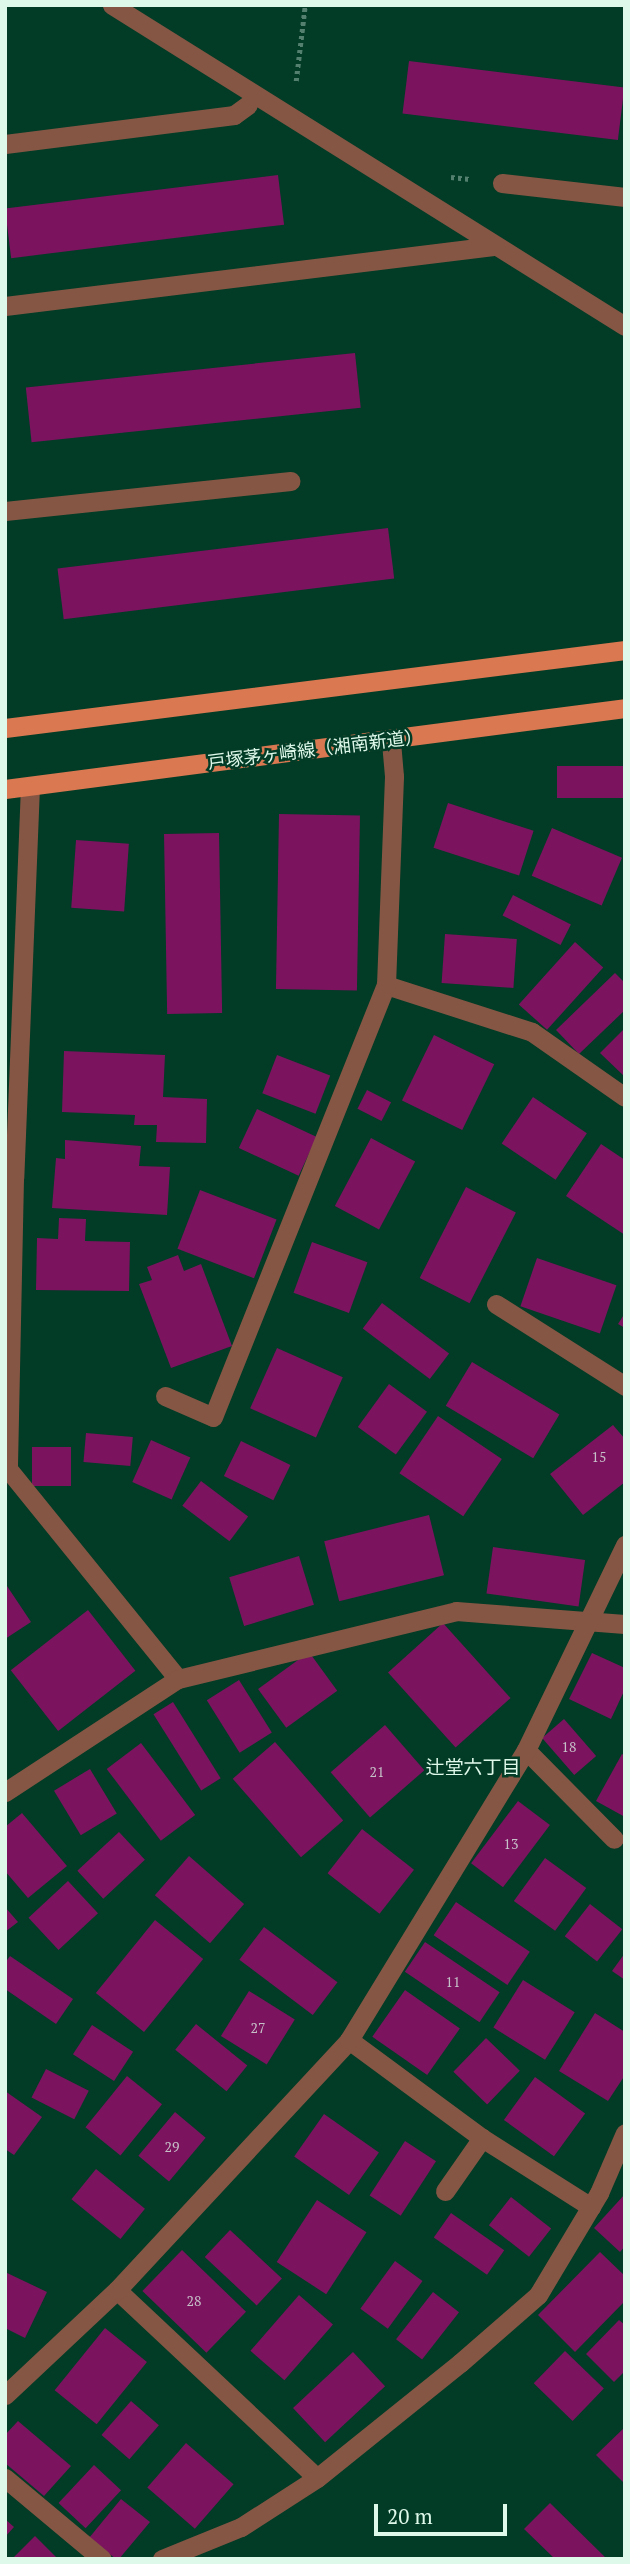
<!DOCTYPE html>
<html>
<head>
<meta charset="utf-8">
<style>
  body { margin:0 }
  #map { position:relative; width:630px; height:2564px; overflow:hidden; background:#023b26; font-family:"PT Serif","Noto Sans JP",serif }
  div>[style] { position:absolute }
  .building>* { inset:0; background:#7b135f; transform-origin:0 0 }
  .path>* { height:4.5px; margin-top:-2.25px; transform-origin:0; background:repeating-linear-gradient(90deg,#54816f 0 3.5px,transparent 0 7px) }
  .service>* { height:19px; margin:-9.5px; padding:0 9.5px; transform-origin:9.5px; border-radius:9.5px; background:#865644 }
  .minor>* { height:19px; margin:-9.5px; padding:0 9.5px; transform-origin:9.5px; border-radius:9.5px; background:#865644 }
  .primary>* { height:19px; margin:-9.5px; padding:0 9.5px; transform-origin:9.5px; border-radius:9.5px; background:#d97851 }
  span { translate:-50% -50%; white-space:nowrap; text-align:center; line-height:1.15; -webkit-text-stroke:5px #023b26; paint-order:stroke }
  .number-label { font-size:14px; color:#c5bfc7 }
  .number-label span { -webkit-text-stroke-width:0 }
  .street-label { font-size:18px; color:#def8ea }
  .neighbourhood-label { font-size:19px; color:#def8ea }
  .frame { position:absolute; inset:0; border:7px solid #def8ea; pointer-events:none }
  .scale { position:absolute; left:374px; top:2504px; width:133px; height:32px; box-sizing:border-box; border:4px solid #def8ea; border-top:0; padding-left:9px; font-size:21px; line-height:24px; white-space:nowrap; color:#def8ea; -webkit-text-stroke:5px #023b26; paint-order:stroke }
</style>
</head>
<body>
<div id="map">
  <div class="building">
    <div style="left:409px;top:61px;width:217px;height:53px;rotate:7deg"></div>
    <div style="left:278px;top:175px;width:50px;height:275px;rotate:83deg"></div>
    <div style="left:355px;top:353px;width:55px;height:331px;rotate:84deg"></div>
    <div style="left:388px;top:528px;width:51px;height:333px;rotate:83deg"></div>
    <div style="left:625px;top:766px;width:32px;height:68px;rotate:90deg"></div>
    <div style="left:448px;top:803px;width:90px;height:47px;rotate:18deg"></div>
    <div style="left:279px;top:814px;width:81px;height:175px;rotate:1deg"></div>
    <div style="left:552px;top:828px;width:76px;height:52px;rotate:23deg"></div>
    <div style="left:219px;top:833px;width:180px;height:55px;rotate:89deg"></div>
    <div style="left:76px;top:840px;width:53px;height:68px;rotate:4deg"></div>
    <div style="left:513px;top:895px;width:65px;height:23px;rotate:27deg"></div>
    <div style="left:445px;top:934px;width:72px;height:49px;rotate:4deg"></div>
    <div style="left:575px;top:942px;width:38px;height:84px;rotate:42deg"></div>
    <div style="clip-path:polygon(615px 973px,625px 983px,625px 1010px,579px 1054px,556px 1030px)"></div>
    <div style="clip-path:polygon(625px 1028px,625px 1077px,600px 1053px)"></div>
    <div style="left:434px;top:1035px;width:67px;height:73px;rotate:26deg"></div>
    <div style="clip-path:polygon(64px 1051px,165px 1055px,163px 1097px,207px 1099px,206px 1143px,156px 1142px,157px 1125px,134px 1125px,135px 1115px,62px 1112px)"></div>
    <div style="left:277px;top:1055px;width:57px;height:41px;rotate:21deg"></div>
    <div style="left:367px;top:1090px;width:27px;height:21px;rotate:27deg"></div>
    <div style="left:533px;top:1097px;width:65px;height:56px;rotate:34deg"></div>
    <div style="left:257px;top:1109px;width:66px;height:43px;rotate:25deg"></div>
    <div style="left:371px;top:1138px;width:50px;height:77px;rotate:28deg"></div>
    <div style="clip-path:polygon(65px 1140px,141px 1146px,139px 1166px,170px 1167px,167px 1215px,52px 1208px,56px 1158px,65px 1159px)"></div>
    <div style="clip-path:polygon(601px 1144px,625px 1160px,625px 1235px,566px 1196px)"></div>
    <div style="left:466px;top:1187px;width:56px;height:102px;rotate:27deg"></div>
    <div style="left:200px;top:1190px;width:82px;height:63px;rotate:21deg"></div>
    <div style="clip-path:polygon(59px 1218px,86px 1219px,85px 1241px,130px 1242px,129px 1291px,36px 1290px,37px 1238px,58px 1239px)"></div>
    <div style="left:312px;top:1242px;width:59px;height:54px;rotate:20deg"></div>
    <div style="clip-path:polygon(178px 1255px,184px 1271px,201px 1264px,232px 1346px,171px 1368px,139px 1284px,152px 1280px,147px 1267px)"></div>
    <div style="left:537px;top:1258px;width:84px;height:51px;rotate:19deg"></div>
    <div style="left:382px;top:1303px;width:84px;height:32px;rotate:37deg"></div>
    <div style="clip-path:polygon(625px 1313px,625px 1328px,618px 1324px)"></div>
    <div style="left:277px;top:1348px;width:72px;height:66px;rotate:24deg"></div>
    <div style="left:472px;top:1362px;width:102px;height:51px;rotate:31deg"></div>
    <div style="left:389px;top:1384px;width:47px;height:53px;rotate:36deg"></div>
    <div style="left:438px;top:1416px;width:77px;height:69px;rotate:34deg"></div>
    <div style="clip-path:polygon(613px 1425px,625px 1439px,625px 1482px,583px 1515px,550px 1474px)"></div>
    <div style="left:86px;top:1433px;width:47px;height:29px;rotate:5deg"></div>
    <div style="left:151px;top:1440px;width:43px;height:46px;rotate:24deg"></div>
    <div style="left:241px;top:1441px;width:55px;height:39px;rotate:26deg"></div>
    <div style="left:71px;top:1447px;width:39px;height:39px;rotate:90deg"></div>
    <div style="left:201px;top:1481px;width:59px;height:31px;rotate:37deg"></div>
    <div style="left:429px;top:1515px;width:62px;height:108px;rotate:76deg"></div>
    <div style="left:493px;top:1547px;width:93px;height:47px;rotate:8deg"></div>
    <div style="left:299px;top:1556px;width:51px;height:73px;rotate:73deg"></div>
    <div style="clip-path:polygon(5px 1583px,31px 1622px,5px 1639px)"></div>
    <div style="left:88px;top:1610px;width:77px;height:98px;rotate:52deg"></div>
    <div style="left:443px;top:1623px;width:101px;height:74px;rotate:48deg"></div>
    <div style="left:309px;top:1652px;width:48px;height:63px;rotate:54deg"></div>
    <div style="clip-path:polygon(592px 1653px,625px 1668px,625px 1689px,611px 1719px,569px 1699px)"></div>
    <div style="left:239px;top:1680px;width:62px;height:38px;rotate:58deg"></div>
    <div style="left:173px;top:1702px;width:90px;height:23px;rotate:58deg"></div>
    <div style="left:564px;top:1719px;width:49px;height:29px;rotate:49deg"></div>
    <div style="left:385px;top:1725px;width:60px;height:72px;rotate:49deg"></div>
    <div style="left:275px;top:1742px;width:104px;height:56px;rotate:49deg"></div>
    <div style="left:141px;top:1743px;width:90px;height:43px;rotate:53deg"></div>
    <div style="clip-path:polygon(622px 1754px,625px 1756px,625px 1817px,596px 1801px)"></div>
    <div style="left:90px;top:1769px;width:52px;height:42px;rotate:59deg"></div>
    <div style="left:518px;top:1801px;width:40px;height:78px;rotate:37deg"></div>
    <div style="clip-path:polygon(22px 1813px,67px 1866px,28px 1898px,5px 1871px,5px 1827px)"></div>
    <div style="left:362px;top:1829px;width:66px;height:56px;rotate:38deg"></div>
    <div style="left:119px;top:1832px;width:38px;height:57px;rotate:47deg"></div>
    <div style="left:189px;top:1856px;width:73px;height:52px;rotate:41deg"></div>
    <div style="left:545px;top:1858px;width:51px;height:53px;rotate:36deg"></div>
    <div style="left:68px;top:1881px;width:44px;height:54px;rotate:47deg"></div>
    <div style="left:456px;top:1902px;width:89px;height:40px;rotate:34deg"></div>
    <div style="left:590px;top:1904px;width:41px;height:41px;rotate:38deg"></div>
    <div style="clip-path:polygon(5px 1907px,18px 1922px,5px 1932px)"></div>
    <div style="left:155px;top:1920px;width:62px;height:94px;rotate:39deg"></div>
    <div style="left:264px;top:1927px;width:92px;height:41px;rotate:37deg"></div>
    <div style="left:425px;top:1942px;width:90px;height:36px;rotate:34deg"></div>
    <div style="clip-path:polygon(625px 1953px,625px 1980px,612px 1971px)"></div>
    <div style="clip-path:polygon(10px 1956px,73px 1999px,56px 2024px,5px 1989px,5px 1963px)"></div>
    <div style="left:523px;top:1980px;width:61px;height:56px;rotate:32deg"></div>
    <div style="left:405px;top:1990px;width:67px;height:57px;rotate:35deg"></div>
    <div style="left:249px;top:1991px;width:54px;height:53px;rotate:32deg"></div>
    <div style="clip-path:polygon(595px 2013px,625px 2032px,625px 2075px,608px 2101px,559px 2071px)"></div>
    <div style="left:196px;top:2024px;width:66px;height:33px;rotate:39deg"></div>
    <div style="left:92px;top:2025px;width:49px;height:35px;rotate:33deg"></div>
    <div style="left:486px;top:2038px;width:47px;height:47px;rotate:44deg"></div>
    <div style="left:46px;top:2069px;width:48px;height:32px;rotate:27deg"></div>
    <div style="left:127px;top:2076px;width:45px;height:66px;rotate:39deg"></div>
    <div style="left:535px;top:2077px;width:62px;height:53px;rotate:36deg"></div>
    <div style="clip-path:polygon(5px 2091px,42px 2117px,14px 2155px,5px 2149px)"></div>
    <div style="left:175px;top:2112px;width:40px;height:57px;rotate:40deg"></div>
    <div style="left:324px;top:2114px;width:67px;height:52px;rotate:35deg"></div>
    <div style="left:405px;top:2141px;width:37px;height:65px;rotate:33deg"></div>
    <div style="left:96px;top:2169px;width:63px;height:39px;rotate:39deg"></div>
    <div style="clip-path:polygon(625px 2194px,625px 2246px,620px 2252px,594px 2228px)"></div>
    <div style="left:511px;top:2197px;width:51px;height:36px;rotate:38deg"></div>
    <div style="left:317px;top:2200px;width:59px;height:74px;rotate:33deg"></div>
    <div style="left:451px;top:2213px;width:65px;height:30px;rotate:35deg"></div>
    <div style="left:230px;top:2230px;width:71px;height:37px;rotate:43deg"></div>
    <div style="left:182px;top:2250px;width:89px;height:57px;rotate:44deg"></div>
    <div style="clip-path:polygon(600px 2252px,625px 2276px,625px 2301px,575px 2352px,538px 2315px)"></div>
    <div style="left:395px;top:2261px;width:34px;height:59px;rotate:36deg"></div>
    <div style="clip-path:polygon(5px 2272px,47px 2292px,25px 2338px,5px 2328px)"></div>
    <div style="left:433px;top:2292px;width:33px;height:60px;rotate:38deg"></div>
    <div style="left:299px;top:2295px;width:45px;height:74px;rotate:41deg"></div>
    <div style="clip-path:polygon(619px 2320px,625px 2325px,625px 2371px,614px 2382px,586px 2354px)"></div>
    <div style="left:105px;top:2328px;width:54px;height:80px;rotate:39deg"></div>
    <div style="left:565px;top:2351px;width:54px;height:45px;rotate:44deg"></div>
    <div style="left:353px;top:2352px;width:47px;height:82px;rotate:47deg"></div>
    <div style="left:131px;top:2401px;width:37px;height:45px;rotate:41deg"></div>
    <div style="clip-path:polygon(18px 2421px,71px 2466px,44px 2496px,5px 2463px,5px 2435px)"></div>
    <div style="clip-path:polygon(625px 2427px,625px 2484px,596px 2455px)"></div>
    <div style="left:186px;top:2443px;width:63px;height:59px;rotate:41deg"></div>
    <div style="left:94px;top:2465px;width:37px;height:52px;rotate:43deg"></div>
    <div style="clip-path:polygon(121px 2499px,150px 2522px,119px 2559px,116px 2559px,89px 2538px)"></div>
    <div style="clip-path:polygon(550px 2503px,607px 2559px,555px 2559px,524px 2529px)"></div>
    <div style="clip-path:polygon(5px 2519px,14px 2527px,5px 2537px)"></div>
    <div style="clip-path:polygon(35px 2536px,58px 2559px,12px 2559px)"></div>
  </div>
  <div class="path">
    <div style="left:296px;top:81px;width:77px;rotate:-83.2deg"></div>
    <div style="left:451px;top:177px;width:19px;rotate:6deg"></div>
  </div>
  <div class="service">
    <div style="left:112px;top:5px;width:605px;rotate:32.04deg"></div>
    <div style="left:5px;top:144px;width:231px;rotate:-7.2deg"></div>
    <div style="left:234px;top:115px;width:17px;rotate:-36deg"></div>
    <div style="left:502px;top:183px;width:124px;rotate:6.5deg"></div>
    <div style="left:5px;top:306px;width:494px;rotate:-7deg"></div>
    <div style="left:5px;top:511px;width:287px;rotate:-6deg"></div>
    <div style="left:386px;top:985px;width:153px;rotate:17.8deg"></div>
    <div style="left:532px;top:1032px;width:113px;rotate:35deg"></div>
    <div style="left:496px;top:1304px;width:153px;rotate:32.4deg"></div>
    <div style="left:165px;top:1396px;width:52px;rotate:23.6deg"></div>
    <div style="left:213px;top:1417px;width:465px;rotate:-68.2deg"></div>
    <div style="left:386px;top:985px;width:209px;rotate:-87.8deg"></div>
    <div style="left:394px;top:776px;width:37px;rotate:-95deg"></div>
    <div style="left:526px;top:1750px;width:125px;rotate:45.3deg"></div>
    <div style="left:349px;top:2040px;width:165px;rotate:36.4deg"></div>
    <div style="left:482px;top:2138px;width:129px;rotate:32.3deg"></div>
    <div style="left:445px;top:2191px;width:65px;rotate:-55.1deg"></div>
    <div style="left:117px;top:2290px;width:274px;rotate:43.2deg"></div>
    <div style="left:5px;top:2478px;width:126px;rotate:39.9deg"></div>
    <div style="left:162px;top:2559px;width:85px;rotate:-22.1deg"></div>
    <div style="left:241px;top:2527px;width:90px;rotate:-32.8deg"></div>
    <div style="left:317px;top:2478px;width:184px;rotate:-38.8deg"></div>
    <div style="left:460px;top:2363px;width:103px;rotate:-41.1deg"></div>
    <div style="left:538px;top:2295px;width:119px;rotate:-59.1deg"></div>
    <div style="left:599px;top:2193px;width:65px;rotate:-66.6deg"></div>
  </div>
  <div class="minor">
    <div style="left:30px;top:786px;width:392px;rotate:92.3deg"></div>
    <div style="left:14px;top:1178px;width:291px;rotate:91.2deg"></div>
    <div style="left:8px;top:1469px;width:270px;rotate:51deg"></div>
    <div style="left:5px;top:1792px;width:207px;rotate:-33.2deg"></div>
    <div style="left:178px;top:1679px;width:286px;rotate:-13.7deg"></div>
    <div style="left:456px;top:1611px;width:169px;rotate:4.4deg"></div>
    <div style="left:5px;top:2395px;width:154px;rotate:-43.2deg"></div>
    <div style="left:117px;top:2290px;width:341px;rotate:-47.1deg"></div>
    <div style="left:349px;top:2040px;width:340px;rotate:-58.6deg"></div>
    <div style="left:526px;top:1750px;width:228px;rotate:-64.2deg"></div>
  </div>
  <div class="primary">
    <div style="left:5px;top:728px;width:625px;rotate:-7.17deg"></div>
    <div style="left:5px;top:789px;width:625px;rotate:-7.44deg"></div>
  </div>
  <div class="number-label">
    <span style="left:599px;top:1457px">15</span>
    <span style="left:569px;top:1747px">18</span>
    <span style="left:377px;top:1772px">21</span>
    <span style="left:511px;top:1844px">13</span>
    <span style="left:453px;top:1982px">11</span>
    <span style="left:258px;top:2028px">27</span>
    <span style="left:172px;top:2147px">29</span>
    <span style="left:194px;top:2301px">28</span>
  </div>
  <div class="street-label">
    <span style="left:315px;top:749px;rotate:-7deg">戸塚茅ヶ崎線（湘南新道）</span>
  </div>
  <div class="neighbourhood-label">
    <span style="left:473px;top:1767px">辻堂六丁目</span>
  </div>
  <div class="frame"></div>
  <div class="scale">20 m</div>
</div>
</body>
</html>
